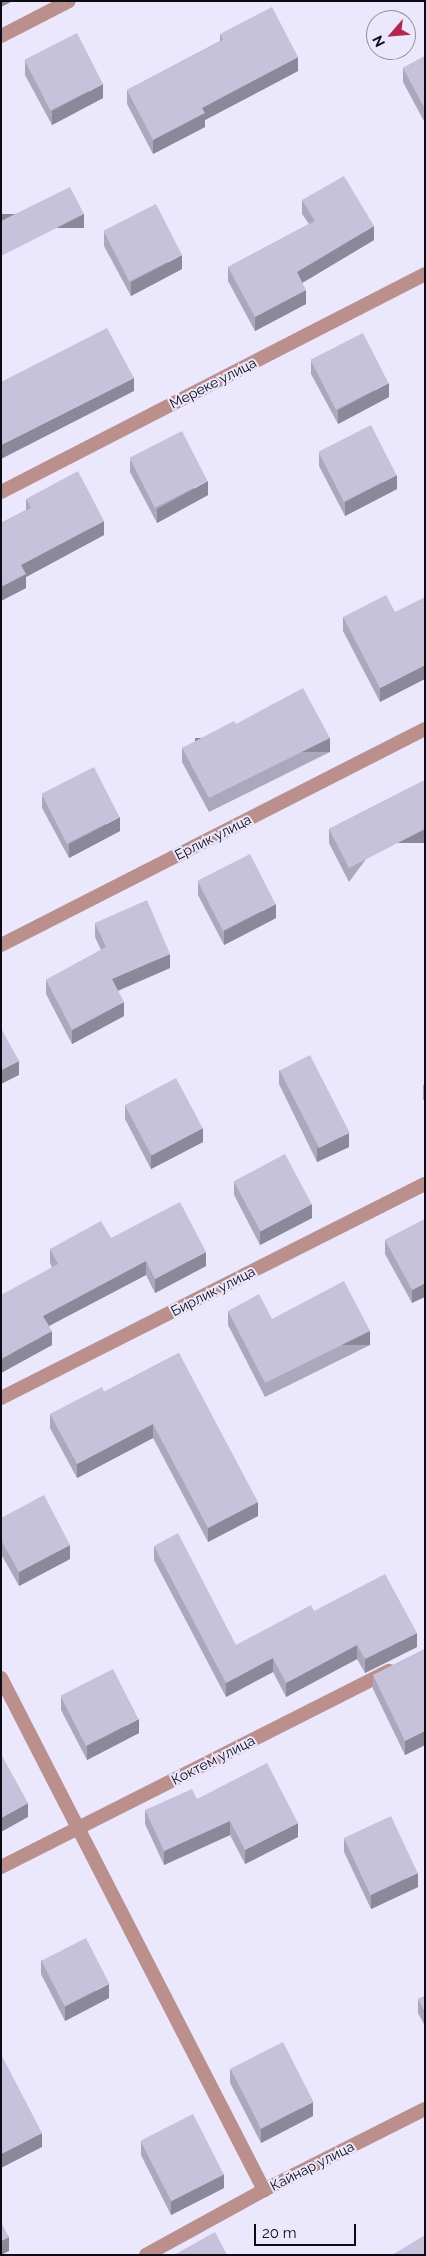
<!DOCTYPE html>
<html>
<head>
<meta charset="utf-8">
<style>
  body { margin:0 }
  #map { position:relative; width:426px; height:2256px; overflow:hidden; background:#ebe7fc; font-family:Raleway,sans-serif }
  div>[style] { position:absolute }
  .minor>* { height:14px; margin:-7px; padding:0 7px; transform-origin:7px; border-radius:7px; background:#ba8f8c }
  .wall>* { inset:0; background:#aba7bd }
  .shaded-wall>* { inset:0; background:#8b889a; transform-origin:0 0 }
  .building>* { inset:0; background:#c7c2dc; transform-origin:0 0 }
  span { translate:-50% -50%; white-space:nowrap; text-align:center; line-height:1.15; -webkit-text-stroke:4px #ebe7fc; paint-order:stroke }
  .street-label { font-size:14px; color:#0d0b13 }
  .frame { position:absolute; inset:0; border:2px solid #0d0b13; pointer-events:none }
  .north { position:absolute; left:366px; top:10px; width:50px; height:50px; box-sizing:border-box; background:#ebe7fc; border:1px solid #928f9f; border-radius:50%; rotate:243deg; font-size:14px; font-weight:700; line-height:20px; text-align:center; color:#0d0b13 }
  .north::after { content:''; display:block; margin:auto; width:18px; height:22px; background:#b62550; clip-path:polygon(50% 0,100% 100%,50% 72%,0 100%) }
  .scale { position:absolute; left:254px; top:2224px; width:102px; height:22px; box-sizing:border-box; border:2px solid #0d0b13; border-top:0; padding-left:6px; font-size:15px; line-height:18px; white-space:nowrap; color:#0d0b13; -webkit-text-stroke:4px #ebe7fc; paint-order:stroke }
</style>
</head>
<body>
<div id="map">
  <div class="minor">
    <div style="left:1px;top:36px;width:76px;rotate:-27.2deg"></div>
    <div style="left:1px;top:492px;width:477px;rotate:-27.2deg"></div>
    <div style="left:1px;top:945px;width:476px;rotate:-27deg"></div>
    <div style="left:1px;top:1398px;width:475px;rotate:-26.8deg"></div>
    <div style="left:1px;top:1678px;width:576px;rotate:62.81deg"></div>
    <div style="left:1px;top:1867px;width:435px;rotate:-26.8deg"></div>
    <div style="left:146px;top:2255px;width:135px;rotate:-28.8deg"></div>
    <div style="left:264px;top:2190px;width:180px;rotate:-26.7deg"></div>
  </div>
  <div class="wall">
    <div style="clip-path:polygon(220px 34px,298px 71px,205px 120px,205px 127px,153px 154px,127px 104px,127px 90px,220px 41px)"></div>
    <div style="clip-path:polygon(425px 56px,425px 123px,403px 82px,403px 68px)"></div>
    <div style="clip-path:polygon(25px 61px,103px 98px,52px 125px,25px 75px)"></div>
    <div style="clip-path:polygon(302px 200px,374px 240px,302px 283px,306px 304px,255px 331px,228px 281px,228px 267px,309px 224px,302px 214px)"></div>
    <div style="clip-path:polygon(104px 232px,182px 269px,131px 296px,104px 246px)"></div>
    <div style="clip-path:polygon(311px 360px,389px 397px,338px 424px,311px 374px)"></div>
    <div style="clip-path:polygon(319px 452px,397px 489px,345px 516px,319px 466px)"></div>
    <div style="clip-path:polygon(130px 458px,208px 495px,157px 523px,130px 472px)"></div>
    <div style="clip-path:polygon(26px 499px,104px 535px,26px 577px,26px 588px,1px 601px,1px 523px,26px 510px)"></div>
    <div style="clip-path:polygon(395px 612px,380px 702px,343px 631px,343px 617px)"></div>
    <div style="clip-path:polygon(236px 724px,330px 752px,209px 812px,182px 762px,182px 748px)"></div>
    <div style="clip-path:polygon(425px 780px,349px 882px,329px 843px,329px 829px)"></div>
    <div style="clip-path:polygon(42px 794px,120px 831px,69px 858px,42px 808px)"></div>
    <div style="clip-path:polygon(198px 881px,276px 918px,224px 945px,198px 895px)"></div>
    <div style="clip-path:polygon(95px 923px,170px 968px,118px 991px,124px 1016px,72px 1044px,46px 994px,46px 980px,101px 950px,95px 937px)"></div>
    <div style="clip-path:polygon(279px 1070px,349px 1147px,317px 1162px,279px 1084px)"></div>
    <div style="clip-path:polygon(425px 1084px,425px 1102px,423px 1099px,423px 1085px)"></div>
    <div style="clip-path:polygon(125px 1105px,203px 1142px,151px 1169px,125px 1119px)"></div>
    <div style="clip-path:polygon(234px 1181px,312px 1218px,260px 1245px,234px 1195px)"></div>
    <div style="clip-path:polygon(425px 1219px,412px 1303px,385px 1254px,385px 1240px)"></div>
    <div style="clip-path:polygon(111px 1238px,206px 1266px,155px 1293px,146px 1275px,49px 1326px,52px 1345px,1px 1373px,52px 1267px,50px 1263px,50px 1249px)"></div>
    <div style="clip-path:polygon(228px 1311px,272px 1319px,370px 1345px,265px 1397px,228px 1325px)"></div>
    <div style="clip-path:polygon(179px 1353px,258px 1516px,208px 1542px,153px 1438px,77px 1478px,50px 1428px,50px 1414px,104px 1392px)"></div>
    <div style="clip-path:polygon(1px 1518px,70px 1559px,19px 1586px,1px 1554px)"></div>
    <div style="clip-path:polygon(154px 1546px,236px 1645px,314px 1611px,417px 1647px,365px 1673px,357px 1659px,286px 1697px,273px 1672px,226px 1697px,154px 1560px)"></div>
    <div style="clip-path:polygon(425px 1649px,425px 1745px,405px 1755px,373px 1689px,373px 1675px)"></div>
    <div style="clip-path:polygon(61px 1696px,139px 1733px,87px 1760px,61px 1710px)"></div>
    <div style="clip-path:polygon(197px 1799px,298px 1837px,245px 1864px,230px 1835px,164px 1865px,145px 1824px,145px 1810px)"></div>
    <div style="clip-path:polygon(344px 1838px,418px 1887px,371px 1909px,344px 1852px)"></div>
    <div style="clip-path:polygon(41px 1960px,109px 1998px,65px 2021px,41px 1974px)"></div>
    <div style="clip-path:polygon(425px 1996px,425px 2026px,418px 2013px,418px 1999px)"></div>
    <div style="clip-path:polygon(230px 2069px,313px 2116px,261px 2143px,230px 2083px)"></div>
    <div style="clip-path:polygon(141px 2141px,224px 2188px,171px 2215px,141px 2155px)"></div>
  </div>
  <div class="shaded-wall">
    <div style="clip-path:polygon(1px 1px,13px 1px,1px 7px)"></div>
    <div style="clip-path:polygon(298px 57px,298px 71px,205px 120px,205px 127px,153px 154px,153px 140px,202px 108px)"></div>
    <div style="clip-path:polygon(103px 84px,103px 98px,52px 125px,52px 111px)"></div>
    <div style="left:84px;top:214px;width:14px;height:93px;rotate:90deg"></div>
    <div style="clip-path:polygon(374px 226px,374px 240px,297px 286px,297px 272px)"></div>
    <div style="clip-path:polygon(182px 255px,182px 269px,131px 296px,131px 282px)"></div>
    <div style="clip-path:polygon(306px 290px,306px 304px,255px 331px,255px 317px)"></div>
    <div style="clip-path:polygon(134px 378px,134px 391px,1px 459px,1px 445px)"></div>
    <div style="clip-path:polygon(389px 383px,389px 397px,338px 424px,338px 410px)"></div>
    <div style="clip-path:polygon(397px 475px,397px 489px,345px 516px,345px 502px)"></div>
    <div style="clip-path:polygon(208px 481px,208px 495px,157px 523px,157px 509px)"></div>
    <div style="clip-path:polygon(104px 521px,104px 535px,26px 577px,26px 588px,1px 601px,1px 587px,21px 565px)"></div>
    <div style="clip-path:polygon(425px 665px,425px 679px,380px 702px,380px 688px)"></div>
    <div style="left:330px;top:738px;width:14px;height:135px;rotate:90deg"></div>
    <div style="clip-path:polygon(120px 817px,120px 831px,69px 858px,69px 844px)"></div>
    <div style="left:425px;top:829px;width:14px;height:85px;rotate:90deg"></div>
    <div style="clip-path:polygon(276px 904px,276px 918px,224px 945px,224px 931px)"></div>
    <div style="clip-path:polygon(170px 954px,170px 968px,112px 993px,112px 979px)"></div>
    <div style="clip-path:polygon(124px 1002px,124px 1016px,72px 1044px,72px 1030px)"></div>
    <div style="clip-path:polygon(19px 1061px,19px 1075px,1px 1084px,1px 1070px)"></div>
    <div style="clip-path:polygon(203px 1128px,203px 1142px,151px 1169px,151px 1155px)"></div>
    <div style="clip-path:polygon(349px 1133px,349px 1147px,317px 1162px,317px 1148px)"></div>
    <div style="clip-path:polygon(312px 1204px,312px 1218px,260px 1245px,260px 1231px)"></div>
    <div style="clip-path:polygon(206px 1252px,206px 1266px,155px 1293px,155px 1279px)"></div>
    <div style="clip-path:polygon(146px 1261px,146px 1275px,43px 1329px,43px 1316px)"></div>
    <div style="clip-path:polygon(425px 1283px,425px 1297px,412px 1303px,412px 1290px)"></div>
    <div style="clip-path:polygon(52px 1331px,52px 1345px,1px 1373px,1px 1359px)"></div>
    <div style="left:370px;top:1331px;width:14px;height:117px;rotate:90deg"></div>
    <div style="clip-path:polygon(153px 1424px,153px 1438px,77px 1478px,77px 1464px)"></div>
    <div style="clip-path:polygon(258px 1502px,258px 1516px,208px 1542px,208px 1528px)"></div>
    <div style="clip-path:polygon(70px 1545px,70px 1559px,19px 1586px,19px 1572px)"></div>
    <div style="clip-path:polygon(417px 1633px,417px 1647px,365px 1673px,365px 1659px)"></div>
    <div style="clip-path:polygon(357px 1645px,357px 1659px,286px 1697px,286px 1683px)"></div>
    <div style="clip-path:polygon(273px 1658px,273px 1672px,226px 1697px,226px 1683px)"></div>
    <div style="clip-path:polygon(139px 1719px,139px 1733px,87px 1760px,87px 1746px)"></div>
    <div style="clip-path:polygon(425px 1731px,425px 1745px,405px 1755px,405px 1741px)"></div>
    <div style="clip-path:polygon(28px 1803px,28px 1817px,1px 1832px,1px 1818px)"></div>
    <div style="clip-path:polygon(230px 1821px,230px 1835px,164px 1865px,164px 1851px)"></div>
    <div style="clip-path:polygon(298px 1823px,298px 1837px,245px 1864px,245px 1850px)"></div>
    <div style="clip-path:polygon(418px 1873px,418px 1887px,371px 1909px,371px 1895px)"></div>
    <div style="clip-path:polygon(109px 1984px,109px 1998px,65px 2021px,65px 2007px)"></div>
    <div style="clip-path:polygon(313px 2102px,313px 2116px,261px 2143px,261px 2129px)"></div>
    <div style="clip-path:polygon(42px 2133px,42px 2147px,1px 2168px,1px 2154px)"></div>
    <div style="clip-path:polygon(224px 2174px,224px 2188px,171px 2215px,171px 2201px)"></div>
    <div style="clip-path:polygon(9px 2237px,9px 2251px,1px 2255px,1px 2241px)"></div>
  </div>
  <div class="building">
    <div style="clip-path:polygon(272px 7px,298px 57px,202px 108px,205px 113px,153px 140px,127px 90px,223px 40px,220px 34px)"></div>
    <div style="left:77px;top:33px;width:57px;height:59px;rotate:63deg"></div>
    <div style="clip-path:polygon(425px 56px,425px 109px,403px 68px)"></div>
    <div style="clip-path:polygon(344px 176px,374px 226px,297px 272px,306px 290px,255px 317px,228px 267px,315px 221px,302px 200px)"></div>
    <div style="clip-path:polygon(70px 187px,84px 214px,1px 256px,1px 221px)"></div>
    <div style="left:156px;top:204px;width:57px;height:59px;rotate:63deg"></div>
    <div style="clip-path:polygon(107px 328px,134px 378px,1px 445px,1px 382px)"></div>
    <div style="left:363px;top:333px;width:56px;height:59px;rotate:63deg"></div>
    <div style="left:371px;top:425px;width:56px;height:59px;rotate:63deg"></div>
    <div style="left:182px;top:431px;width:56px;height:59px;rotate:63deg"></div>
    <div style="clip-path:polygon(78px 471px,104px 521px,21px 565px,26px 574px,1px 587px,1px 523px,31px 508px,26px 499px)"></div>
    <div style="clip-path:polygon(386px 595px,395px 612px,425px 597px,425px 665px,380px 688px,343px 617px)"></div>
    <div style="clip-path:polygon(303px 688px,330px 738px,209px 798px,182px 748px,234px 721px,236px 724px)"></div>
    <div style="left:94px;top:767px;width:56px;height:59px;rotate:63deg"></div>
    <div style="clip-path:polygon(425px 780px,425px 829px,349px 868px,329px 829px)"></div>
    <div style="left:250px;top:854px;width:56px;height:59px;rotate:63deg"></div>
    <div style="clip-path:polygon(147px 900px,170px 954px,112px 979px,124px 1002px,72px 1030px,46px 980px,106px 947px,95px 923px)"></div>
    <div style="clip-path:polygon(1px 1028px,19px 1061px,1px 1070px)"></div>
    <div style="left:310px;top:1055px;width:87px;height:34px;rotate:63deg"></div>
    <div style="left:176px;top:1078px;width:57px;height:58px;rotate:62deg"></div>
    <div style="left:285px;top:1154px;width:57px;height:58px;rotate:62deg"></div>
    <div style="clip-path:polygon(180px 1202px,206px 1252px,155px 1279px,146px 1261px,43px 1316px,52px 1331px,1px 1359px,1px 1295px,58px 1264px,50px 1249px,101px 1221px,111px 1238px)"></div>
    <div style="clip-path:polygon(425px 1219px,425px 1283px,412px 1290px,385px 1240px)"></div>
    <div style="clip-path:polygon(344px 1281px,370px 1331px,265px 1383px,228px 1311px,259px 1294px,272px 1319px)"></div>
    <div style="clip-path:polygon(179px 1353px,258px 1502px,208px 1528px,153px 1424px,77px 1464px,50px 1414px,102px 1387px,104px 1392px)"></div>
    <div style="clip-path:polygon(44px 1495px,70px 1545px,19px 1572px,1px 1540px,1px 1518px)"></div>
    <div style="clip-path:polygon(178px 1533px,236px 1645px,311px 1605px,314px 1611px,385px 1574px,417px 1633px,365px 1659px,357px 1645px,286px 1683px,273px 1658px,226px 1683px,154px 1546px)"></div>
    <div style="clip-path:polygon(425px 1649px,425px 1731px,405px 1741px,373px 1675px)"></div>
    <div style="left:113px;top:1669px;width:56px;height:59px;rotate:63deg"></div>
    <div style="clip-path:polygon(1px 1754px,28px 1803px,1px 1818px)"></div>
    <div style="clip-path:polygon(267px 1763px,298px 1823px,245px 1850px,230px 1821px,164px 1851px,145px 1810px,192px 1789px,197px 1799px)"></div>
    <div style="left:391px;top:1816px;width:63px;height:52px;rotate:65deg"></div>
    <div style="left:86px;top:1938px;width:51px;height:50px;rotate:63deg"></div>
    <div style="clip-path:polygon(425px 1996px,425px 2012px,418px 1999px)"></div>
    <div style="left:283px;top:2042px;width:67px;height:59px;rotate:63deg"></div>
    <div style="clip-path:polygon(1px 2054px,42px 2133px,1px 2154px)"></div>
    <div style="left:193px;top:2114px;width:68px;height:59px;rotate:63deg"></div>
    <div style="clip-path:polygon(1px 2222px,9px 2237px,1px 2241px)"></div>
    <div style="clip-path:polygon(215px 2232px,227px 2255px,174px 2255px)"></div>
    <div style="clip-path:polygon(425px 2235px,425px 2255px,392px 2255px)"></div>
  </div>
  <div class="street-label">
    <span style="left:213px;top:383px;rotate:-27deg">Мереке улица</span>
    <span style="left:213px;top:837px;rotate:-27deg">Ерлик улица</span>
    <span style="left:213px;top:1291px;rotate:-27deg">Бирлик улица</span>
    <span style="left:213px;top:1760px;rotate:-27deg">Коктем улица</span>
    <span style="left:312px;top:2166px;rotate:-27deg">Кайнар улица</span>
  </div>
  <div class="frame"></div>
  <div class="north">N</div>
  <div class="scale">20 m</div>
</div>
</body>
</html>
